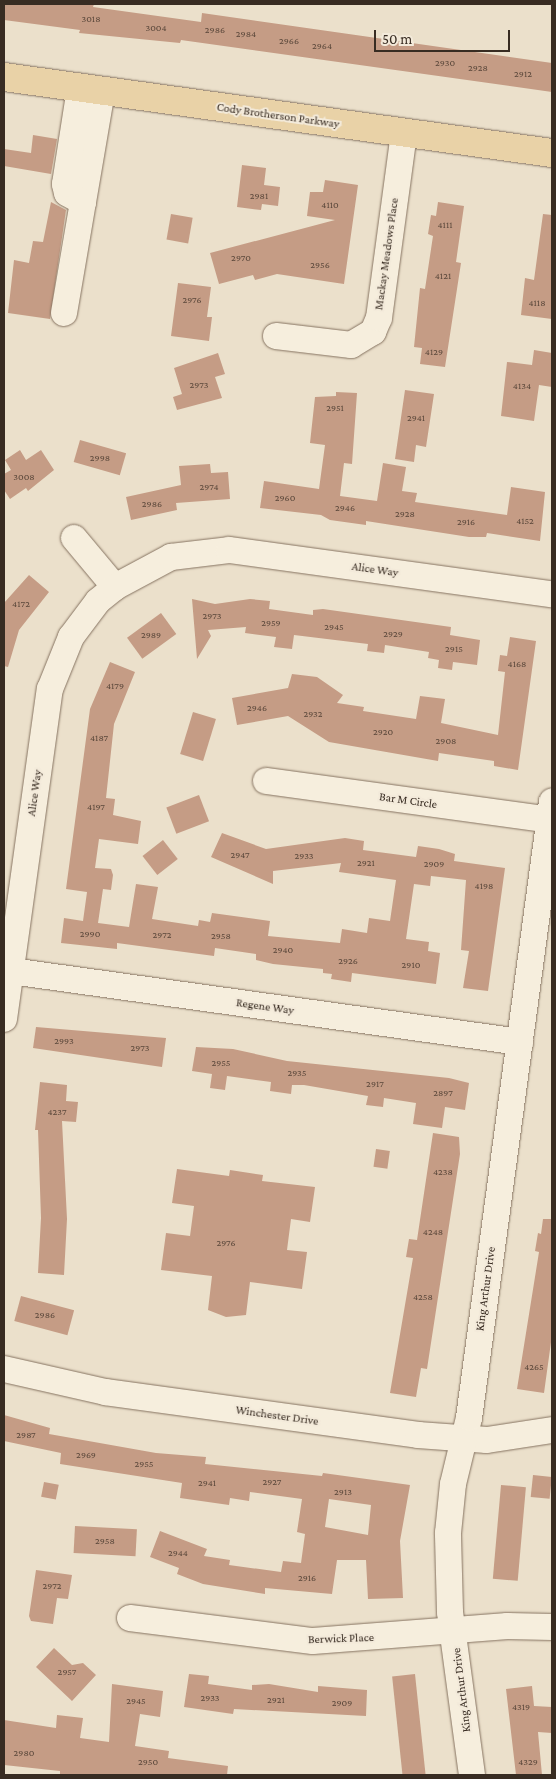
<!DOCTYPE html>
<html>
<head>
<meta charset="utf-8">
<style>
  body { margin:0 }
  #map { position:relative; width:556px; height:1779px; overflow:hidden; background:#ebe0cb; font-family:"Crimson Pro",serif }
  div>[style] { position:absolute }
  .building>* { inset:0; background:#c59c85; transform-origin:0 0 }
  .roads { filter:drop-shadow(0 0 1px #867361) drop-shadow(0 0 1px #867361) }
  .minor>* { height:26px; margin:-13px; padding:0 13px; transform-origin:13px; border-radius:13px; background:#f6eedd }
  .major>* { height:28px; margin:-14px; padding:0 14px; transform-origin:14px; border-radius:14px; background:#e9d2a7 }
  span { translate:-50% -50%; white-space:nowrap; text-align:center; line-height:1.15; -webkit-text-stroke:4px #f3eada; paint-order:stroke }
  .number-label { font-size:10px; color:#5b483b }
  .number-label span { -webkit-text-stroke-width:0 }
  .street-label { font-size:12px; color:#382c22 }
  .frame { position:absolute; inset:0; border:5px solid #382c22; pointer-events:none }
  .scale { position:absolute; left:374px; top:30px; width:136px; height:22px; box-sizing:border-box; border:2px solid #382c22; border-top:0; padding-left:6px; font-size:15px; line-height:18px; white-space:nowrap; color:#382c22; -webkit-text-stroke:4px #f3eada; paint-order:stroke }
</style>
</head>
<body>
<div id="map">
  <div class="building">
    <div style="clip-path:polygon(4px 4px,94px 4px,93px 7px,201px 22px,202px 13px,552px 63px,552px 92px,181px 40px,180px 43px,79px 33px,80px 30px,4px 20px)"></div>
    <div style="clip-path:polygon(33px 135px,57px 139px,51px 174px,4px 166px,4px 149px,31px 153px)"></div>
    <div style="clip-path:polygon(242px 165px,266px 168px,264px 185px,280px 187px,278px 206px,262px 204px,261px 210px,237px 207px)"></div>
    <div style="clip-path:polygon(325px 180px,358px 185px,344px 284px,277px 274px,255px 280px,253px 275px,219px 284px,210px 253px,335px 220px,307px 216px,310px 192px,323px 192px)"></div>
    <div style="clip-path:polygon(51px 202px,66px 210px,50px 319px,8px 313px,14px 260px,29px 263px,33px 241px,43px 242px)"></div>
    <div style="clip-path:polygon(438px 202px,464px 206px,456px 262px,461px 263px,445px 367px,420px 364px,422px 348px,414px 347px,420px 288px,425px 289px,433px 236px,428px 234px,431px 215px,436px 216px)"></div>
    <div style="left:171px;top:214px;width:22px;height:26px;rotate:10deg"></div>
    <div style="clip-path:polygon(543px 214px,552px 215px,552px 319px,521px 315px,525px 278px,534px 280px)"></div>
    <div style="clip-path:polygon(178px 283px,211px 287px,207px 317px,212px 317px,209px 341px,171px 336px)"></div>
    <div style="clip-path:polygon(534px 350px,552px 353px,552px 387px,539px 385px,534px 421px,501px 416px,507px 362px,532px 365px)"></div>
    <div style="clip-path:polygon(218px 353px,225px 374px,215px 377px,222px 398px,177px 410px,173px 397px,182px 394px,174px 368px)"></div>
    <div style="clip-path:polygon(405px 390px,434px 394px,426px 447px,416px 445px,414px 462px,395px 459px)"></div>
    <div style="clip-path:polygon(336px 392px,357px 393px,352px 464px,344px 463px,340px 496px,377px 501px,383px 463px,406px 467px,402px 491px,417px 493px,415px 502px,507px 515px,511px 487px,545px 492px,540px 541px,487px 533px,486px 537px,469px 537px,366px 521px,366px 525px,330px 520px,321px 515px,260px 508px,264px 481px,319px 489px,325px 445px,310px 443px,315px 397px,336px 396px)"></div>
    <div style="left:80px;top:440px;width:48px;height:23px;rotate:16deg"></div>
    <div style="clip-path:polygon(20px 450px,26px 460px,41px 450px,54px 470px,28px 491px,26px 488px,10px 499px,4px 490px,4px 474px,11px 470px,5px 460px)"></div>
    <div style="clip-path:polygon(210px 464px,211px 473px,228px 472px,230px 499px,176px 503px,177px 510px,131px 520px,126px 497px,181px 485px,179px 466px)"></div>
    <div style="clip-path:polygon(29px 575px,49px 592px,19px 630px,8px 667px,4px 666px,4px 603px)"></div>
    <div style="clip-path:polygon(192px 599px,215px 604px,250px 599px,270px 601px,269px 609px,313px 615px,313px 610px,323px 609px,451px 627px,450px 635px,480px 640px,477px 665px,453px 662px,452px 670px,438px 668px,439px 660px,428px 658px,429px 652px,385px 645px,384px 653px,367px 651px,368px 644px,294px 635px,292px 649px,274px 647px,276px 637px,245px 633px,246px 627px,208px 630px,211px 636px,197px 659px)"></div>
    <div style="left:161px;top:613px;width:26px;height:42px;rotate:54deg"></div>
    <div style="clip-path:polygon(510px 637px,536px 641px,518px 770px,494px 766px,494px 761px,439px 753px,438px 761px,329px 742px,288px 716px,237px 725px,232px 698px,288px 688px,292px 674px,317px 677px,343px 695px,337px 703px,364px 707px,363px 711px,416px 719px,420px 696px,445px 699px,441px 723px,498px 735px,505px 672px,498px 671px,500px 655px,507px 656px)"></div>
    <div style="clip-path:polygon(110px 662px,135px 672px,114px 724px,106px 798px,115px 799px,113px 815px,141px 821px,138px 844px,99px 839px,95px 868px,111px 869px,113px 875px,111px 890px,103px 889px,98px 923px,129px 927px,136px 884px,158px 887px,152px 919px,198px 926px,199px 920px,210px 922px,212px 913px,270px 921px,268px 936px,340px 943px,342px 929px,367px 933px,369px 918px,390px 921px,396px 880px,339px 872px,341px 863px,273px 871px,273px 884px,211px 857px,222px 833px,266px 849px,345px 838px,364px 841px,363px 850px,416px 857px,418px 846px,439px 849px,455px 854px,454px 861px,505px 868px,488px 991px,463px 988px,469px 951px,461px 950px,466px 880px,431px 876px,430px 886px,414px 884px,406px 939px,429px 942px,428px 951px,440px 953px,436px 984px,352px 973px,351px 982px,331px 979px,332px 974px,323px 973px,323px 969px,273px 964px,256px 960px,256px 954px,215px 948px,214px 956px,117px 943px,117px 949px,61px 943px,64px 918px,83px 921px,87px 892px,66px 889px,90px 709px)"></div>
    <div style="left:193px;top:712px;width:24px;height:44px;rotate:17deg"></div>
    <div style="left:199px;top:795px;width:28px;height:35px;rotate:69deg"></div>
    <div style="left:163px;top:840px;width:24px;height:26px;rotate:52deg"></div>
    <div style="clip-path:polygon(36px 1027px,166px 1038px,162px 1067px,33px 1048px)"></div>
    <div style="clip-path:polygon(196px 1047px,233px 1049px,287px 1061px,449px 1078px,469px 1083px,465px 1110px,445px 1107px,442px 1128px,413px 1124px,416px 1103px,384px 1098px,383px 1107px,366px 1105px,368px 1096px,304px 1085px,292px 1085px,291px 1094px,270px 1091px,271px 1082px,227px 1076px,225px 1090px,210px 1088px,212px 1074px,192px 1071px)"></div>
    <div style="clip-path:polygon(40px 1082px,67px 1085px,66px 1101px,78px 1102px,76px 1122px,62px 1121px,67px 1219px,64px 1275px,38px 1273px,41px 1218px,38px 1130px,35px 1130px)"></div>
    <div style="clip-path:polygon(433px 1133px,459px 1137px,460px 1154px,427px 1369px,421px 1368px,416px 1397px,390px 1393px,413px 1258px,406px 1257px,409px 1239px,417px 1240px)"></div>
    <div style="left:376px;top:1149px;width:14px;height:18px;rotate:8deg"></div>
    <div style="clip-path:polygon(177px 1169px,229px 1176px,230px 1170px,263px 1175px,262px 1181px,315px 1187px,310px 1222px,291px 1219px,287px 1250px,307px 1252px,302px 1289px,250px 1282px,246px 1315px,226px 1317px,208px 1310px,212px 1276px,161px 1270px,166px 1233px,190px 1236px,194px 1206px,172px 1203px)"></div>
    <div style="clip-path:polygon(543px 1219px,552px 1219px,552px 1335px,544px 1393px,517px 1389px,539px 1252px,535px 1251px,538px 1233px,541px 1234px)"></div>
    <div style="left:21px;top:1296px;width:55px;height:26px;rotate:15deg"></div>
    <div style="clip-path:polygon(evenodd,4px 1415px,50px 1428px,49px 1434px,156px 1453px,206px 1457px,205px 1464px,322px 1476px,323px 1473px,410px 1485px,400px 1541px,403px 1598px,368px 1599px,366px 1560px,337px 1560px,332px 1594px,265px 1588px,265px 1594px,203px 1584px,177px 1574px,179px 1568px,150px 1557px,160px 1531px,207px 1549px,204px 1556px,230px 1560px,229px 1565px,281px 1572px,283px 1561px,301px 1563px,305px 1534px,297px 1532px,302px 1499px,250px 1492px,249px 1501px,230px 1498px,229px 1505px,180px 1498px,182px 1483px,60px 1464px,61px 1453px,4px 1441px,4px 1415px,329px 1499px,371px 1505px,368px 1535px,325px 1527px,329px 1499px)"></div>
    <div style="left:533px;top:1475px;width:19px;height:22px;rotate:6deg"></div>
    <div style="left:44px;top:1482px;width:15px;height:15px;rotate:11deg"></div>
    <div style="left:501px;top:1485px;width:25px;height:94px;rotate:5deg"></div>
    <div style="left:75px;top:1526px;width:62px;height:27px;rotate:3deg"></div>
    <div style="clip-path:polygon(36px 1570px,72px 1575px,68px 1599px,57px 1598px,53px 1624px,31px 1621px,29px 1616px)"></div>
    <div style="clip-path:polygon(54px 1648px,72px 1665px,83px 1663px,96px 1675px,72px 1701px,36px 1667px)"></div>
    <div style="clip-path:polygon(189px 1674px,209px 1676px,208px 1684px,252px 1690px,252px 1685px,269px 1684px,318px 1692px,318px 1686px,367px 1690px,366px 1716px,234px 1709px,233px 1714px,184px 1707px)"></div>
    <div style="left:415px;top:1674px;width:101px;height:23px;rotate:84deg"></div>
    <div style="clip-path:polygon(112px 1684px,163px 1691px,160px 1717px,140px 1714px,135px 1746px,169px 1751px,168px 1758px,228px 1766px,227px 1775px,60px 1775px,60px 1771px,4px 1765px,4px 1720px,56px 1728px,57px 1715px,83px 1718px,80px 1738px,109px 1742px)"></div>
    <div style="clip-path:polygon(532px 1686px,534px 1706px,552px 1707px,552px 1733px,538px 1732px,542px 1775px,516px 1775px,506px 1689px)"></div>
  </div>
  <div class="roads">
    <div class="minor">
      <div style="left:83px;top:202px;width:113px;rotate:-80.3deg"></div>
      <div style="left:64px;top:313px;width:113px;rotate:-80.3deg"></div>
      <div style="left:83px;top:202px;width:18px;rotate:-151deg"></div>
      <div style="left:67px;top:193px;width:9px;rotate:-103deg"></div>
      <div style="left:65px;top:184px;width:97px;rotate:-81.1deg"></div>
      <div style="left:276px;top:336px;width:76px;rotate:6.8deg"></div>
      <div style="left:351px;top:345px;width:26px;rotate:-31deg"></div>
      <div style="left:373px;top:332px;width:15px;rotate:-67deg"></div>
      <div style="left:379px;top:318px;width:187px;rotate:-82.3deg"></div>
      <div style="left:74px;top:538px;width:64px;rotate:50.1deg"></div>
      <div style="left:266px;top:781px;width:287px;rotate:7.8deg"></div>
      <div style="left:11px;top:971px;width:514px;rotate:7.94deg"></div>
      <div style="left:4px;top:1019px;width:333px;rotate:-82.1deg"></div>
      <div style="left:50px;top:689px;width:56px;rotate:-68deg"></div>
      <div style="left:71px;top:637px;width:45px;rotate:-53.1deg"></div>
      <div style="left:98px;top:601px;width:22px;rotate:-39deg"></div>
      <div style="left:115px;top:587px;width:64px;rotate:-28.2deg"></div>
      <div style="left:171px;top:557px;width:58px;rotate:-6.9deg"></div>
      <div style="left:229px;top:550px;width:326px;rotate:7.8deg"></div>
      <div style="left:4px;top:1369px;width:104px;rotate:12.8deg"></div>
      <div style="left:105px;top:1392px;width:316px;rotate:7.8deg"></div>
      <div style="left:418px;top:1435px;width:69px;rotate:4.1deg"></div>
      <div style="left:487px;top:1440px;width:66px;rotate:-8.7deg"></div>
      <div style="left:130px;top:1618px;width:184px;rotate:7.2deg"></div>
      <div style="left:313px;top:1641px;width:195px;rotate:-4.4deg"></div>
      <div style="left:507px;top:1626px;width:45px;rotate:1.3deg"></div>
      <div style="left:472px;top:1775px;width:164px;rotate:-97.7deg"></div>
      <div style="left:450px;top:1612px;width:79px;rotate:-91.5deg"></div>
      <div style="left:448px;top:1533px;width:49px;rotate:-84.2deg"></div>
      <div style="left:453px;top:1484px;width:68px;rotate:-76.4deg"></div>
      <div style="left:469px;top:1418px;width:622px;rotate:-82.33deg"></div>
    </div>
    <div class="major">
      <div style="left:4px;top:77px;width:553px;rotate:7.9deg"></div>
    </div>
  </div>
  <div class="number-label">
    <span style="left:91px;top:19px">3018</span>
    <span style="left:156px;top:28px">3004</span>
    <span style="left:215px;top:30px">2986</span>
    <span style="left:246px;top:34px">2984</span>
    <span style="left:289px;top:41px">2966</span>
    <span style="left:322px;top:46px">2964</span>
    <span style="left:445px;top:63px">2930</span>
    <span style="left:478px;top:68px">2928</span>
    <span style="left:523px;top:74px">2912</span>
    <span style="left:259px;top:196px">2981</span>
    <span style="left:330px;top:205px">4110</span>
    <span style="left:445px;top:225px">4111</span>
    <span style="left:241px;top:258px">2970</span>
    <span style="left:320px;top:265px">2956</span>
    <span style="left:443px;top:276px">4121</span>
    <span style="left:192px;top:300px">2976</span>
    <span style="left:537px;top:303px">4118</span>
    <span style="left:434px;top:352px">4129</span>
    <span style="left:199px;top:385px">2973</span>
    <span style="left:522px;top:386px">4134</span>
    <span style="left:335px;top:408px">2951</span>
    <span style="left:416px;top:418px">2941</span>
    <span style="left:100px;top:458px">2998</span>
    <span style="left:24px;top:477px">3008</span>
    <span style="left:209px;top:487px">2974</span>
    <span style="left:285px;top:498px">2960</span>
    <span style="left:152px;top:504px">2986</span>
    <span style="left:345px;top:508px">2946</span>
    <span style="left:405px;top:514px">2928</span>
    <span style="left:525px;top:521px">4152</span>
    <span style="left:466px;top:522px">2916</span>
    <span style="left:21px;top:604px">4172</span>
    <span style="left:212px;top:616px">2973</span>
    <span style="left:271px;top:623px">2959</span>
    <span style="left:334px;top:627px">2945</span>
    <span style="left:393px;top:634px">2929</span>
    <span style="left:151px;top:635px">2989</span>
    <span style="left:454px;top:649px">2915</span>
    <span style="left:517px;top:664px">4168</span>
    <span style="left:115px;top:686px">4179</span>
    <span style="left:257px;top:708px">2946</span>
    <span style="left:313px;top:714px">2932</span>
    <span style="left:383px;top:732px">2920</span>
    <span style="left:99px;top:738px">4187</span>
    <span style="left:446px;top:741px">2908</span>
    <span style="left:96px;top:807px">4197</span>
    <span style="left:240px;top:855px">2947</span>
    <span style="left:304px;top:856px">2933</span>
    <span style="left:366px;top:863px">2921</span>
    <span style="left:434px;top:864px">2909</span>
    <span style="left:484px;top:886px">4198</span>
    <span style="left:90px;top:934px">2990</span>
    <span style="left:162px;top:935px">2972</span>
    <span style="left:221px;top:936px">2958</span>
    <span style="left:283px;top:950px">2940</span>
    <span style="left:348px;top:961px">2926</span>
    <span style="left:411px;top:965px">2910</span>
    <span style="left:64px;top:1041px">2993</span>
    <span style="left:140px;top:1048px">2973</span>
    <span style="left:221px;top:1063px">2955</span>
    <span style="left:297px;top:1073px">2935</span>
    <span style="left:375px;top:1084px">2917</span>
    <span style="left:443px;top:1093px">2897</span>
    <span style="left:57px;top:1112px">4237</span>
    <span style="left:443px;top:1172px">4238</span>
    <span style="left:433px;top:1232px">4248</span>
    <span style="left:226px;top:1243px">2976</span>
    <span style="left:423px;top:1297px">4258</span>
    <span style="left:45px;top:1315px">2986</span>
    <span style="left:534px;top:1367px">4265</span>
    <span style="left:26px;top:1435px">2987</span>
    <span style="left:86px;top:1455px">2969</span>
    <span style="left:144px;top:1464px">2955</span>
    <span style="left:272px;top:1482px">2927</span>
    <span style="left:207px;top:1483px">2941</span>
    <span style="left:343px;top:1492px">2913</span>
    <span style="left:105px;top:1541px">2958</span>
    <span style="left:178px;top:1553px">2944</span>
    <span style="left:307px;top:1578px">2916</span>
    <span style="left:52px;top:1586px">2972</span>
    <span style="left:67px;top:1672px">2957</span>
    <span style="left:210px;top:1698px">2933</span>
    <span style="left:276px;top:1700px">2921</span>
    <span style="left:136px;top:1701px">2945</span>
    <span style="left:342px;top:1703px">2909</span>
    <span style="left:521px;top:1707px">4319</span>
    <span style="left:24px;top:1753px">2980</span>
    <span style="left:148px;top:1762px">2950</span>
    <span style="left:528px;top:1762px">4329</span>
  </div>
  <div class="street-label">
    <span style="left:278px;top:116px;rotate:8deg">Cody Brotherson Parkway</span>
    <span style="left:387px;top:254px;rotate:-82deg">Mackay Meadows Place</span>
    <span style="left:375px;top:570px;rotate:8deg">Alice Way</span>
    <span style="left:35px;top:793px;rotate:-82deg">Alice Way</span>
    <span style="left:408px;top:801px;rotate:8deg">Bar M Circle</span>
    <span style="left:265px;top:1007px;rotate:8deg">Regene Way</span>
    <span style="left:486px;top:1289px;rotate:-82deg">King Arthur Drive</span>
    <span style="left:277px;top:1416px;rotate:8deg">Winchester Drive</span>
    <span style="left:341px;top:1639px;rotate:-2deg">Berwick Place</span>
    <span style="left:462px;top:1690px;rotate:-97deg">King Arthur Drive</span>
  </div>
  <div class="frame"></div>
  <div class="scale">50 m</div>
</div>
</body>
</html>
